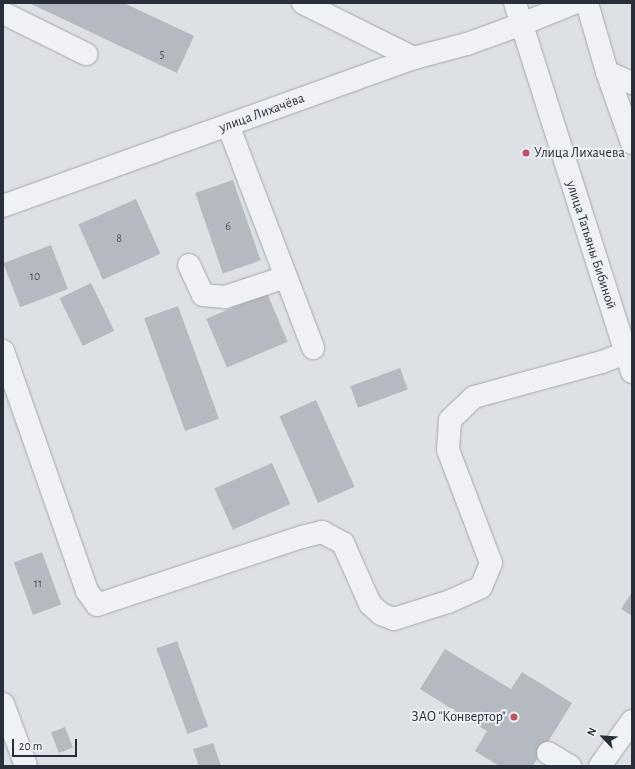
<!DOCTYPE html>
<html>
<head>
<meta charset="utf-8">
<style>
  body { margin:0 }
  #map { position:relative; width:635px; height:769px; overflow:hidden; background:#dde1e5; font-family:"Alegreya Sans",sans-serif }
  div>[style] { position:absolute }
  .building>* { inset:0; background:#b5bac1; transform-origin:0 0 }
  .roads { filter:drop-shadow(0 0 1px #a3a8ae) drop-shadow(0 0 1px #a3a8ae) }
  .minor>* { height:22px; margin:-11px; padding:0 11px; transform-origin:11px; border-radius:11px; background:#f0f1f4 }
  .dots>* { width:11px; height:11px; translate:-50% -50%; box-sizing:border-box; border:2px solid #eceff3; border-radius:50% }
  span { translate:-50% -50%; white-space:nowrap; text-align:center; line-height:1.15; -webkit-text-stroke:4px #eceff3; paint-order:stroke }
  .number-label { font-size:12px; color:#4c525c }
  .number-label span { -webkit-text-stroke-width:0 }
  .street-label { font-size:14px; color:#292f3a }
  .poi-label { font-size:14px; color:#292f3a }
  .left { translate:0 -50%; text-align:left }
  .right { translate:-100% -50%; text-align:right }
  .frame { position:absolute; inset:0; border:4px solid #292f3a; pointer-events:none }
  .north { position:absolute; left:583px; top:717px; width:40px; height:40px; -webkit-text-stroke:3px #eceff3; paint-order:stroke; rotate:295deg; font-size:11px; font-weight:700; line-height:16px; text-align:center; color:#292f3a }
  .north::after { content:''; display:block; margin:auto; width:14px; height:18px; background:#292f3a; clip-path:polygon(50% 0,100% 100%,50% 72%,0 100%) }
  .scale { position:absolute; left:12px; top:739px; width:65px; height:18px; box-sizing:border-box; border:2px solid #292f3a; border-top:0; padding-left:5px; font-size:12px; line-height:14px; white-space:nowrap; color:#292f3a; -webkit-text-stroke:3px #eceff3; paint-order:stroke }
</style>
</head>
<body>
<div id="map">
  <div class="building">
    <div style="clip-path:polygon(29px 3px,124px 3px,194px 36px,177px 73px)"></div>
    <div style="left:233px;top:180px;width:85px;height:40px;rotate:71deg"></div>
    <div style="left:136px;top:199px;width:60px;height:63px;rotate:66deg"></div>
    <div style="left:51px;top:245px;width:47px;height:51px;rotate:69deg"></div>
    <div style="left:91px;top:283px;width:53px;height:35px;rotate:64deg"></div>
    <div style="left:267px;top:293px;width:53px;height:66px;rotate:67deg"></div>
    <div style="left:178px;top:306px;width:120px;height:36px;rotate:70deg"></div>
    <div style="left:400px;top:368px;width:23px;height:53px;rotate:70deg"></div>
    <div style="left:316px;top:400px;width:95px;height:40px;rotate:66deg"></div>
    <div style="left:272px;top:463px;width:45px;height:63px;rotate:66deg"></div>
    <div style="left:42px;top:552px;width:56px;height:30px;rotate:70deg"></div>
    <div style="clip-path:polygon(632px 592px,632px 616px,621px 609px)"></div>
    <div style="left:177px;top:641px;width:91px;height:22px;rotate:70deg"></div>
    <div style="clip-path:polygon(445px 649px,511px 689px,522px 672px,572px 703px,533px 766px,499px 766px,475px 751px,487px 731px,420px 689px)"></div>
    <div style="left:65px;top:727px;width:22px;height:15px;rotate:69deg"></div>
    <div style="clip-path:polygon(213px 743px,221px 766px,199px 766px,193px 749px)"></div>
  </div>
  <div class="roads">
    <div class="minor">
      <div style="left:303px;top:3px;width:124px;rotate:26.4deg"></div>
      <div style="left:515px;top:3px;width:387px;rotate:72.4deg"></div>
      <div style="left:587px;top:3px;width:72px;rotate:73.8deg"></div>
      <div style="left:607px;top:72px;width:75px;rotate:70.6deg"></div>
      <div style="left:3px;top:13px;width:93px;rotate:26.3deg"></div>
      <div style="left:607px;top:72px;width:27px;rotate:24deg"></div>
      <div style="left:228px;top:125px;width:239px;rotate:69.1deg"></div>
      <div style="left:3px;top:206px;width:437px;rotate:-19.8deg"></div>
      <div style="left:414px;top:58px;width:55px;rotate:-14.8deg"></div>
      <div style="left:467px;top:44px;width:59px;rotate:-20deg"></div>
      <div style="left:522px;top:24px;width:56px;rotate:-22deg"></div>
      <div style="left:189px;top:265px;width:33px;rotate:65deg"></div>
      <div style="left:203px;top:295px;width:22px;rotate:5deg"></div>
      <div style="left:225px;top:297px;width:64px;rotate:-18.2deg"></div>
      <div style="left:3px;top:351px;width:254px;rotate:70.7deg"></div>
      <div style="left:87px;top:591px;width:17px;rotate:54deg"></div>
      <div style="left:97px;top:605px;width:216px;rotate:-18.4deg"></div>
      <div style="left:302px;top:537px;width:21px;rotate:-14deg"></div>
      <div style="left:322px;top:532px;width:24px;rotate:28deg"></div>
      <div style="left:343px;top:543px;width:67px;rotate:66.1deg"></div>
      <div style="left:370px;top:604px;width:15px;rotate:42deg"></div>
      <div style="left:381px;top:614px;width:14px;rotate:21deg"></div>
      <div style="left:394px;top:619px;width:57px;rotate:-17.5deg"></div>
      <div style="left:448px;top:602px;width:36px;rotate:-24deg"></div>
      <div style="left:481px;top:587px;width:26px;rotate:-67deg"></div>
      <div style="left:491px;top:563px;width:121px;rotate:-110.8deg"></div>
      <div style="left:448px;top:450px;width:30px;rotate:-86deg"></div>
      <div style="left:450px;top:420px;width:33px;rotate:-44deg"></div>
      <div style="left:474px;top:397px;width:133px;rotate:-15.3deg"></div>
      <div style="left:602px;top:362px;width:25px;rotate:-21deg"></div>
      <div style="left:3px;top:704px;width:66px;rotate:69.6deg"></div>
      <div style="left:548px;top:753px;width:26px;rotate:31deg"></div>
      <div style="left:600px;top:766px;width:55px;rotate:-54.6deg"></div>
    </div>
  </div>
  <div class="dots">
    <div style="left:526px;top:153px;background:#bd5062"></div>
    <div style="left:514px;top:717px;background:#bd5062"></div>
  </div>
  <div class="number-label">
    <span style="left:162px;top:55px">5</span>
    <span style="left:228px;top:227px">6</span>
    <span style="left:119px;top:239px">8</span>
    <span style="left:35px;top:277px">10</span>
    <span style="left:38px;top:584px">11</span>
  </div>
  <div class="street-label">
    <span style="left:262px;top:113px;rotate:-20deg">улица Лихачёва</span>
    <span style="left:591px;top:245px;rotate:72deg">улица Татьяны Бибиной</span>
  </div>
  <div class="poi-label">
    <span class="left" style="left:534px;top:153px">Улица Лихачева</span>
    <span class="right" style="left:506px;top:717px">ЗАО "Конвертор"</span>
  </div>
  <div class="frame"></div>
  <div class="north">N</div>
  <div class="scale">20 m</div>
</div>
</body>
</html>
